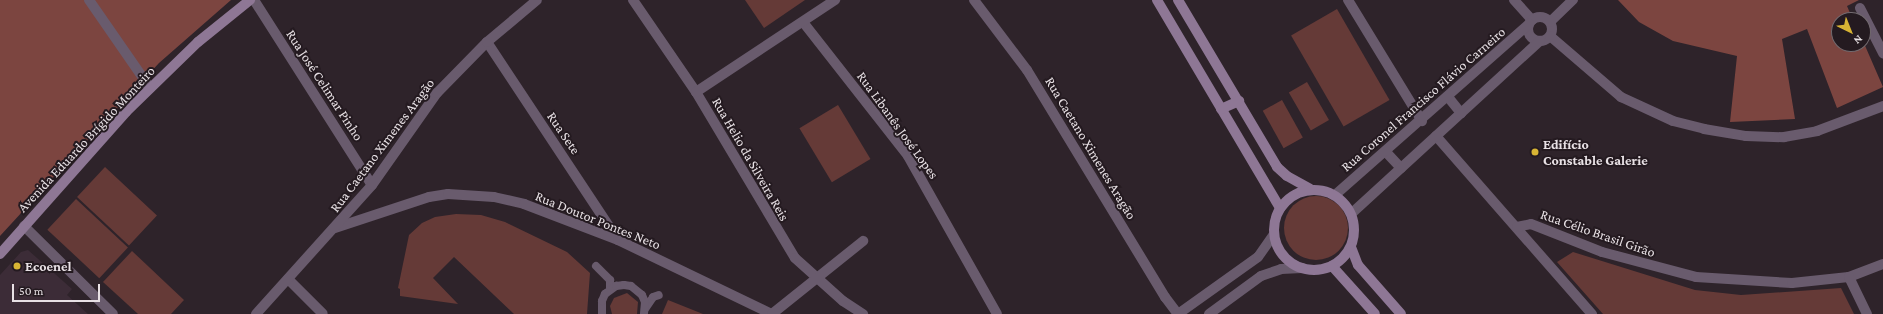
<!DOCTYPE html>
<html>
<head>
<meta charset="utf-8">
<style>
  body { margin:0 }
  #map { position:relative; width:1883px; height:314px; overflow:hidden; background:#2e232a; font-family:"Crimson Pro",serif }
  div>[style] { position:absolute }
  .built>* { inset:0; background:#3c2c37 }
  .green>* { inset:0; background:#653a37; transform-origin:0 0 }
  .round { border-radius:50% }
  .forest>* { inset:0; background:#7c4540 }
  .pedestrian>* { height:8px; margin:-4px; padding:0 4px; transform-origin:4px; border-radius:4px; background:#695b6d }
  .minor>* { height:10px; margin:-5px; padding:0 5px; transform-origin:5px; border-radius:5px; background:#695b6d }
  .minor>.ring { margin:-5px; padding:0; box-sizing:content-box; background:none; border:10px solid #695b6d; border-radius:50% }
  .tertiary>* { height:10px; margin:-5px; padding:0 5px; transform-origin:5px; border-radius:5px; background:#695b6d }
  .secondary>* { height:10px; margin:-5px; padding:0 5px; transform-origin:5px; border-radius:5px; background:#8e7795 }
  .secondary>.ring { margin:-5px; padding:0; box-sizing:content-box; background:none; border:10px solid #8e7795; border-radius:50% }
  .dots>* { width:11px; height:11px; translate:-50% -50%; box-sizing:border-box; border:2px solid #241a20; border-radius:50% }
  span { translate:-50% -50%; white-space:nowrap; text-align:center; line-height:1.15; -webkit-text-stroke:4px #241a20; paint-order:stroke }
  .street-label { font-size:14px; color:#e8e1e5 }
  .poi-label { font-size:14px; color:#e8e1e5; font-weight:700 }
  .left { translate:0 -50%; text-align:left }
  .north { position:absolute; left:1831px; top:12px; width:40px; height:40px; box-sizing:border-box; background:#241a20; border:1px solid #726a6f; border-radius:50%; rotate:137deg; font-size:11px; font-weight:700; line-height:16px; text-align:center; color:#e8e1e5 }
  .north::after { content:''; display:block; margin:auto; width:14px; height:18px; background:#d8b434; clip-path:polygon(50% 0,100% 100%,50% 72%,0 100%) }
  .scale { position:absolute; left:12px; top:284px; width:88px; height:18px; box-sizing:border-box; border:2px solid #e8e1e5; border-top:0; padding-left:5px; font-size:12px; line-height:14px; white-space:nowrap; color:#e8e1e5; -webkit-text-stroke:3px #241a20; paint-order:stroke }
</style>
</head>
<body>
<div id="map">
  <div class="built">
    <div style="clip-path:polygon(28px 250px,72px 289px,67px 295px,88px 314px,0 314px,0 275px,21px 252px)"></div>
  </div>
  <div class="green">
    <div style="clip-path:polygon(745px 0,805px 0,764px 28px)"></div>
    <div style="left:1337px;top:9px;width:105px;height:53px;rotate:60deg"></div>
    <div style="left:1307px;top:82px;width:44px;height:21px;rotate:60deg"></div>
    <div style="left:1282px;top:100px;width:43px;height:22px;rotate:61deg"></div>
    <div style="left:838px;top:105px;width:63px;height:45px;rotate:59deg"></div>
    <div style="left:105px;top:167px;width:71px;height:41px;rotate:43deg"></div>
    <div class="round" style="left:1284px;top:196px;width:64px;height:64px"></div>
    <div style="left:76px;top:199px;width:71px;height:42px;rotate:43deg"></div>
    <div style="clip-path:polygon(456px 214px,481px 215px,505px 222px,567px 252px,590px 273px,587px 314px,514px 314px,454px 257px,433px 278px,458px 304px,400px 296px,400px 289px,398px 288px,409px 235px,422px 223px,435px 217px)"></div>
    <div style="clip-path:polygon(132px 251px,184px 300px,171px 314px,138px 314px,103px 282px)"></div>
    <div style="clip-path:polygon(1573px 252px,1695px 290px,1741px 295px,1841px 288px,1854px 314px,1603px 314px,1557px 262px)"></div>
    <div style="clip-path:polygon(627px 293px,638px 302px,637px 314px,612px 314px,610px 306px,614px 298px)"></div>
    <div style="clip-path:polygon(668px 300px,703px 314px,662px 314px)"></div>
  </div>
  <div class="forest">
    <div style="clip-path:polygon(0 0,231px 0,159px 63px,0 236px)"></div>
    <div style="clip-path:polygon(1618px 0,1859px 0,1847px 6px,1853px 20px,1839px 20px,1839px 44px,1863px 44px,1863px 41px,1883px 87px,1837px 108px,1807px 29px,1782px 39px,1795px 119px,1730px 122px,1737px 56px,1673px 41px,1639px 22px)"></div>
  </div>
  <div class="pedestrian">
    <div style="left:596px;top:266px;width:20px;rotate:45deg"></div>
    <div style="left:610px;top:280px;width:9px;rotate:90deg"></div>
    <div style="left:645px;top:309px;width:14px;rotate:-56deg"></div>
    <div style="left:653px;top:297px;width:6px;rotate:-18deg"></div>
    <div style="left:602px;top:314px;width:13px;rotate:-90deg"></div>
    <div style="left:602px;top:301px;width:8px;rotate:-67deg"></div>
    <div style="left:605px;top:294px;width:14px;rotate:-36deg"></div>
    <div style="left:616px;top:286px;width:8px;rotate:-7deg"></div>
    <div style="left:624px;top:285px;width:7px;rotate:8deg"></div>
    <div style="left:631px;top:286px;width:14px;rotate:39deg"></div>
    <div style="left:642px;top:295px;width:8px;rotate:67deg"></div>
    <div style="left:645px;top:302px;width:12px;rotate:95deg"></div>
  </div>
  <div class="minor">
    <div style="left:254px;top:0;width:219px;rotate:57.5deg"></div>
    <div style="left:633px;top:0;width:112px;rotate:55.6deg"></div>
    <div style="left:696px;top:92px;width:193px;rotate:59.2deg"></div>
    <div style="left:795px;top:258px;width:64px;rotate:41.9deg"></div>
    <div style="left:843px;top:301px;width:24px;rotate:33deg"></div>
    <div style="left:974px;top:0;width:88px;rotate:52.9deg"></div>
    <div style="left:1027px;top:70px;width:266px;rotate:58.7deg"></div>
    <div style="left:1165px;top:297px;width:21px;rotate:53deg"></div>
    <div style="left:1348px;top:0;width:142px;rotate:58.6deg"></div>
    <div style="left:1514px;top:0;width:27px;rotate:48deg"></div>
    <div style="left:1860px;top:8px;width:51px;rotate:62.9deg"></div>
    <div class="ring" style="left:1528px;top:17px;width:14px;height:14px"></div>
    <div style="left:803px;top:22px;width:170px;rotate:51.9deg"></div>
    <div style="left:908px;top:156px;width:181px;rotate:60.6deg"></div>
    <div style="left:1550px;top:22px;width:32px;rotate:-44deg"></div>
    <div style="left:1550px;top:36px;width:94px;rotate:40.7deg"></div>
    <div style="left:1621px;top:97px;width:57px;rotate:24.8deg"></div>
    <div style="left:1673px;top:121px;width:32px;rotate:14deg"></div>
    <div style="left:1704px;top:129px;width:43px;rotate:9.5deg"></div>
    <div style="left:1746px;top:136px;width:38px;rotate:2deg"></div>
    <div style="left:1784px;top:137px;width:34px;rotate:-10deg"></div>
    <div style="left:1817px;top:131px;width:71px;rotate:-20.7deg"></div>
    <div style="left:487px;top:42px;width:237px;rotate:56.5deg"></div>
    <div style="left:696px;top:92px;width:167px;rotate:-33.5deg"></div>
    <div style="left:1448px;top:97px;width:21px;rotate:51deg"></div>
    <div style="left:1436px;top:136px;width:237px;rotate:48.8deg"></div>
    <div style="left:1386px;top:152px;width:22px;rotate:47deg"></div>
    <div style="left:1335px;top:195px;width:259px;rotate:-41.4deg"></div>
    <div style="left:1352px;top:213px;width:255px;rotate:-42.5deg"></div>
    <div style="left:24px;top:226px;width:125px;rotate:44.7deg"></div>
    <div style="left:1517px;top:227px;width:14px;rotate:-12deg"></div>
    <div style="left:1531px;top:224px;width:76px;rotate:21.5deg"></div>
    <div style="left:1602px;top:252px;width:97px;rotate:14.9deg"></div>
    <div style="left:1696px;top:277px;width:96px;rotate:3.6deg"></div>
    <div style="left:1792px;top:283px;width:57px;rotate:-6deg"></div>
    <div style="left:1849px;top:277px;width:36px;rotate:-21deg"></div>
    <div style="left:335px;top:228px;width:99px;rotate:-18.3deg"></div>
    <div style="left:429px;top:197px;width:19px;rotate:-9deg"></div>
    <div style="left:448px;top:194px;width:46px;rotate:3.7deg"></div>
    <div style="left:494px;top:197px;width:31px;rotate:13deg"></div>
    <div style="left:524px;top:204px;width:101px;rotate:21deg"></div>
    <div style="left:618px;top:240px;width:171px;rotate:25.7deg"></div>
    <div style="left:1849px;top:277px;width:41px;rotate:64.1deg"></div>
    <div style="left:288px;top:279px;width:49px;rotate:45deg"></div>
    <div style="left:256px;top:314px;width:173px;rotate:-48deg"></div>
    <div style="left:372px;top:185px;width:113px;rotate:-54.8deg"></div>
    <div style="left:437px;top:93px;width:71px;rotate:-45.6deg"></div>
    <div style="left:487px;top:42px;width:65px;rotate:-40deg"></div>
    <div style="left:772px;top:314px;width:117px;rotate:-38.7deg"></div>
    <div style="left:1178px;top:314px;width:98px;rotate:-35.5deg"></div>
    <div style="left:1258px;top:257px;width:28px;rotate:-55deg"></div>
    <div style="left:1209px;top:314px;width:64px;rotate:-36.2deg"></div>
    <div style="left:1261px;top:276px;width:21px;rotate:-19deg"></div>
    <div style="left:1281px;top:269px;width:21px;rotate:-3deg"></div>
  </div>
  <div class="tertiary">
    <div style="left:89px;top:0;width:107px;rotate:55.3deg"></div>
  </div>
  <div class="secondary">
    <div style="left:1157px;top:0;width:242px;rotate:59.4deg"></div>
    <div style="left:1178px;top:0;width:194px;rotate:59.3deg"></div>
    <div style="left:1277px;top:167px;width:13px;rotate:42deg"></div>
    <div style="left:1287px;top:176px;width:26px;rotate:29deg"></div>
    <div style="left:1221px;top:109px;width:20px;rotate:-24deg"></div>
    <div class="ring" style="left:1274px;top:190px;width:70px;height:70px"></div>
    <div style="left:1351px;top:247px;width:19px;rotate:69deg"></div>
    <div style="left:1358px;top:265px;width:65px;rotate:48.7deg"></div>
    <div style="left:0;top:254px;width:190px;rotate:-48.4deg"></div>
    <div style="left:126px;top:112px;width:100px;rotate:-44.2deg"></div>
    <div style="left:198px;top:42px;width:67px;rotate:-38.9deg"></div>
    <div style="left:1332px;top:266px;width:64px;rotate:48.1deg"></div>
  </div>
  <div class="dots">
    <div style="left:1535px;top:152px;background:#d8b434"></div>
    <div style="left:17px;top:266px;background:#d8b434"></div>
  </div>
  <div class="street-label">
    <span style="left:325px;top:85px;rotate:57deg">Rua José Celimar Pinho</span>
    <span style="left:1423px;top:99px;rotate:-41deg">Rua Coronel Francisco Flávio Carneiro</span>
    <span style="left:898px;top:125px;rotate:54deg">Rua Libanês José Lopes</span>
    <span style="left:564px;top:133px;rotate:56deg">Rua Sete</span>
    <span style="left:86px;top:139px;rotate:-47deg">Avenida Eduardo Brígido Monteiro</span>
    <span style="left:382px;top:145px;rotate:-53deg">Rua Caetano Ximenes Aragão</span>
    <span style="left:1091px;top:148px;rotate:59deg">Rua Caetano Ximenes Aragão</span>
    <span style="left:751px;top:159px;rotate:60deg">Rua Helio da Silveira Reis</span>
    <span style="left:598px;top:220px;rotate:22deg">Rua Doutor Pontes Neto</span>
    <span style="left:1598px;top:233px;rotate:19deg">Rua Célio Brasil Girão</span>
  </div>
  <div class="poi-label">
    <span class="left" style="left:1543px;top:152px">Edifício<br>Constable Galerie</span>
    <span class="left" style="left:25px;top:266px">Ecoenel</span>
  </div>
  <div class="north">N</div>
  <div class="scale">50 m</div>
</div>
</body>
</html>
